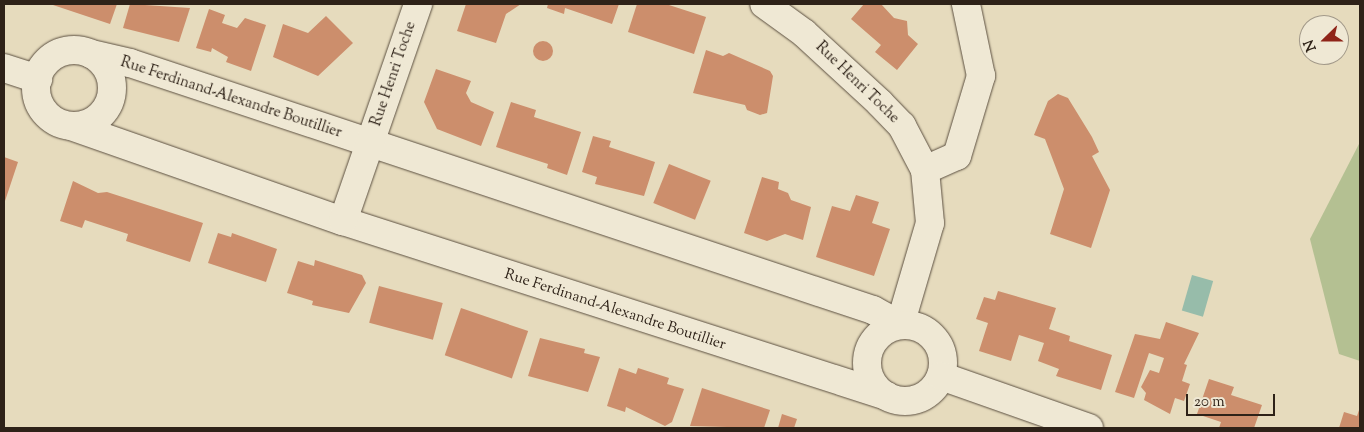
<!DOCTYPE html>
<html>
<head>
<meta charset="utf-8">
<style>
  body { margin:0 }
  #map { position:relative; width:1364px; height:432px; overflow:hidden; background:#e6dbbd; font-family:"Sorts Mill Goudy",serif }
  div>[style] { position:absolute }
  .green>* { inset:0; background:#b4c092 }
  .water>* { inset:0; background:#97bcaa; transform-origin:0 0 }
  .building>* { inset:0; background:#cc8e6c; transform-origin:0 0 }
  .round { border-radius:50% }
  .roads { filter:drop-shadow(0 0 1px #5c5041) drop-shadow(0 0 1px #5c5041) }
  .minor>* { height:28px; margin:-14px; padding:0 14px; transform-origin:14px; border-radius:14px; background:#efe8d4 }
  .minor>.ring { margin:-14px; padding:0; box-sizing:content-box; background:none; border:28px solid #efe8d4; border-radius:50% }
  span { translate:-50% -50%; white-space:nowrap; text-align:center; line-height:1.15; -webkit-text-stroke:4.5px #efe8d4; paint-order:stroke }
  .street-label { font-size:15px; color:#2e2218 }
  .frame { position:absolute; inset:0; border:5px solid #2e2218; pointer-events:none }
  .north { position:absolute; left:1299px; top:15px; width:50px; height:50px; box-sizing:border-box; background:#efe8d4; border:1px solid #a29989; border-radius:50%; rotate:248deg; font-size:14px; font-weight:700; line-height:20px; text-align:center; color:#2e2218 }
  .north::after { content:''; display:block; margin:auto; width:18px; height:22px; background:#8f2418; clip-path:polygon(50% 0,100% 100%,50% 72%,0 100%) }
  .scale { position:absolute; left:1186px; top:394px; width:89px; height:22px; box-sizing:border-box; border:2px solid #2e2218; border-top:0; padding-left:6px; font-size:15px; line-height:18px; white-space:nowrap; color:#2e2218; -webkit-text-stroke:4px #efe8d4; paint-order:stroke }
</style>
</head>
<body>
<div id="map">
  <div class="green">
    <div style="clip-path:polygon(1360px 142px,1360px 361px,1339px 354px,1310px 239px)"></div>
  </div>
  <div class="water">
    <div style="left:1192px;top:275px;width:22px;height:37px;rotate:16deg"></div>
  </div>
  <div class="building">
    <div style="clip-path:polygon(50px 4px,117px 4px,110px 24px)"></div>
    <div style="clip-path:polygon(130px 4px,190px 8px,179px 42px,123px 28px)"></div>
    <div style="clip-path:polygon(466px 4px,521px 4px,506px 14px,496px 43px,457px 31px)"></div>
    <div style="clip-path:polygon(548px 4px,619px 4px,612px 24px,565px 8px,564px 14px,547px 8px)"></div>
    <div style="clip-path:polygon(637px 4px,669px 5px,706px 17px,694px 54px,628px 32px)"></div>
    <div style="clip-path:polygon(864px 4px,881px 4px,894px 18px,907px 21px,908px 35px,918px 44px,897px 70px,875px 52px,881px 45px,851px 19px)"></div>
    <div style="clip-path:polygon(209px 9px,225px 15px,222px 23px,237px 28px,245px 18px,266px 25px,251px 71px,226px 62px,228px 57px,212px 48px,211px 52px,196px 48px)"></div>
    <div style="clip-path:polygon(326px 16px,353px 43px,318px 76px,273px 57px,283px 24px,308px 33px)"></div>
    <div class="round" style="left:533px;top:41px;width:20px;height:20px"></div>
    <div style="clip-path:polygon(706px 50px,723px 56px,729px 53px,770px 71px,773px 76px,767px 113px,760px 115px,747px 110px,745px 105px,693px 93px)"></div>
    <div style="clip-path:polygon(436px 69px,471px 81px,466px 93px,471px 102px,494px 112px,481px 146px,437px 129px,424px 102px)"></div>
    <div style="clip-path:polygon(1058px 94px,1068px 98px,1092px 137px,1099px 152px,1092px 156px,1110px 190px,1091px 248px,1050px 234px,1064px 189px,1045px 139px,1034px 135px,1048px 101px)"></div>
    <div style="clip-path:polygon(511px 102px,536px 110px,534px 117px,581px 132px,567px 175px,547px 168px,548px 164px,496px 147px)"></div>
    <div style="clip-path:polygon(593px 136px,611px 141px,609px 147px,655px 162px,644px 196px,595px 184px,597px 177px,582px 172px)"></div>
    <div style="clip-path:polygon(4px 157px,18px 162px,4px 204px)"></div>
    <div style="left:669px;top:164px;width:45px;height:42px;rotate:22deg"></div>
    <div style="clip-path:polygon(762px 177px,779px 182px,778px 189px,788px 193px,791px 200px,811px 207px,803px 240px,785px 234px,767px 241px,744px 233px)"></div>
    <div style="clip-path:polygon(73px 181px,98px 193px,107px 192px,203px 223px,190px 262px,126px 241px,128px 234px,85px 220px,82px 228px,60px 221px)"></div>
    <div style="clip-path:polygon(856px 195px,879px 202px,872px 223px,890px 229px,874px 276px,816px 257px,832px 206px,850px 211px)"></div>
    <div style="clip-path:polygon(218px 233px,231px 237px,232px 233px,277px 249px,266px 282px,208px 263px)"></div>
    <div style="clip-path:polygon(315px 260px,362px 275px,366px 283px,349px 313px,312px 305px,313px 301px,287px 293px,298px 261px,314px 266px)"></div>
    <div style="left:379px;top:286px;width:66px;height:38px;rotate:15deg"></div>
    <div style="clip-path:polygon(998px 291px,1056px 308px,1049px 329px,1070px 336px,1069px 341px,1112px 355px,1101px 390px,1056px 376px,1059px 369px,1038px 361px,1044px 343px,1019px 335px,1011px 361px,979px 351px,988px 323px,976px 319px,984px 297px,995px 300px)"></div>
    <div style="left:461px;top:308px;width:71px;height:50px;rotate:19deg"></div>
    <div style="clip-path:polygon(1166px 322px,1199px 333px,1184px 364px,1187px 365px,1182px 381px,1190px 384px,1184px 401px,1175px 398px,1170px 414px,1144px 400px,1146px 393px,1141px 387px,1150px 370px,1159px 373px,1164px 358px,1149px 353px,1134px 398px,1115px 392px,1135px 334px,1160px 339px)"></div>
    <div style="clip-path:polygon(540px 338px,585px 349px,584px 353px,600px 357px,588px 392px,528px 376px)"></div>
    <div style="clip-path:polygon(619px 368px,636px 374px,638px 368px,669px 378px,667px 384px,684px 389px,672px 422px,665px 426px,626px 407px,625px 412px,607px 406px)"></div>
    <div style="clip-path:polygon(1209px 379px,1234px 387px,1231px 395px,1262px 405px,1254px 428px,1219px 428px,1221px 422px,1197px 414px)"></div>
    <div style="clip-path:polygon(702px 388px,770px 410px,764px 428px,690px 426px)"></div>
    <div style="clip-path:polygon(1360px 407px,1360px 428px,1339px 428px,1344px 412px,1357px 416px)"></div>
    <div style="clip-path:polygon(782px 414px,797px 419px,794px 428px,778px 428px)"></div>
  </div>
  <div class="roads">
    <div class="minor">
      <div class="ring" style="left:36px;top:50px;width:48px;height:48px"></div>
      <div style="left:91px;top:54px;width:40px;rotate:13deg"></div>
      <div style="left:130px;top:63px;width:783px;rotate:18.39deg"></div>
      <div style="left:873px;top:310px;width:31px;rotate:29deg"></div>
      <div style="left:900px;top:325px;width:106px;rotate:-73.6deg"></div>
      <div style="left:930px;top:223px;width:53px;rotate:-95.4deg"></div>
      <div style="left:925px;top:170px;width:50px;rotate:-117.6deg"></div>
      <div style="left:902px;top:126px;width:32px;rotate:-134deg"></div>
      <div style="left:880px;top:103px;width:103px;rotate:-137.4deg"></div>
      <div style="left:804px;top:33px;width:49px;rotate:-144.1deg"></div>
      <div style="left:4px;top:68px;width:36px;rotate:18deg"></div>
      <div style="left:71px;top:126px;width:288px;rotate:19.3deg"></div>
      <div style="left:343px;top:221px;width:571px;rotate:17.83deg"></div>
      <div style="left:925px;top:170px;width:35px;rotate:-24deg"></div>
      <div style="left:957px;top:156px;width:84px;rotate:-73.3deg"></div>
      <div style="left:981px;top:76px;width:74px;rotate:-101.8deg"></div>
      <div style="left:343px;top:221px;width:230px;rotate:-70.9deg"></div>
      <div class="ring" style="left:867px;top:325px;width:48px;height:48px"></div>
      <div style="left:941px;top:376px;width:157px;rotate:19.4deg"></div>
    </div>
  </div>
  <div class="street-label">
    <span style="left:394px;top:74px;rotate:-71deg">Rue Henri Toche</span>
    <span style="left:857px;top:83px;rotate:44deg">Rue Henri Toche</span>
    <span style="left:231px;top:98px;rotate:18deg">Rue Ferdinand-Alexandre Boutillier</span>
    <span style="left:615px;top:310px;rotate:18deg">Rue Ferdinand-Alexandre Boutillier</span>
  </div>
  <div class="frame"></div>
  <div class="north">N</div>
  <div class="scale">20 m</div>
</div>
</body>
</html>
